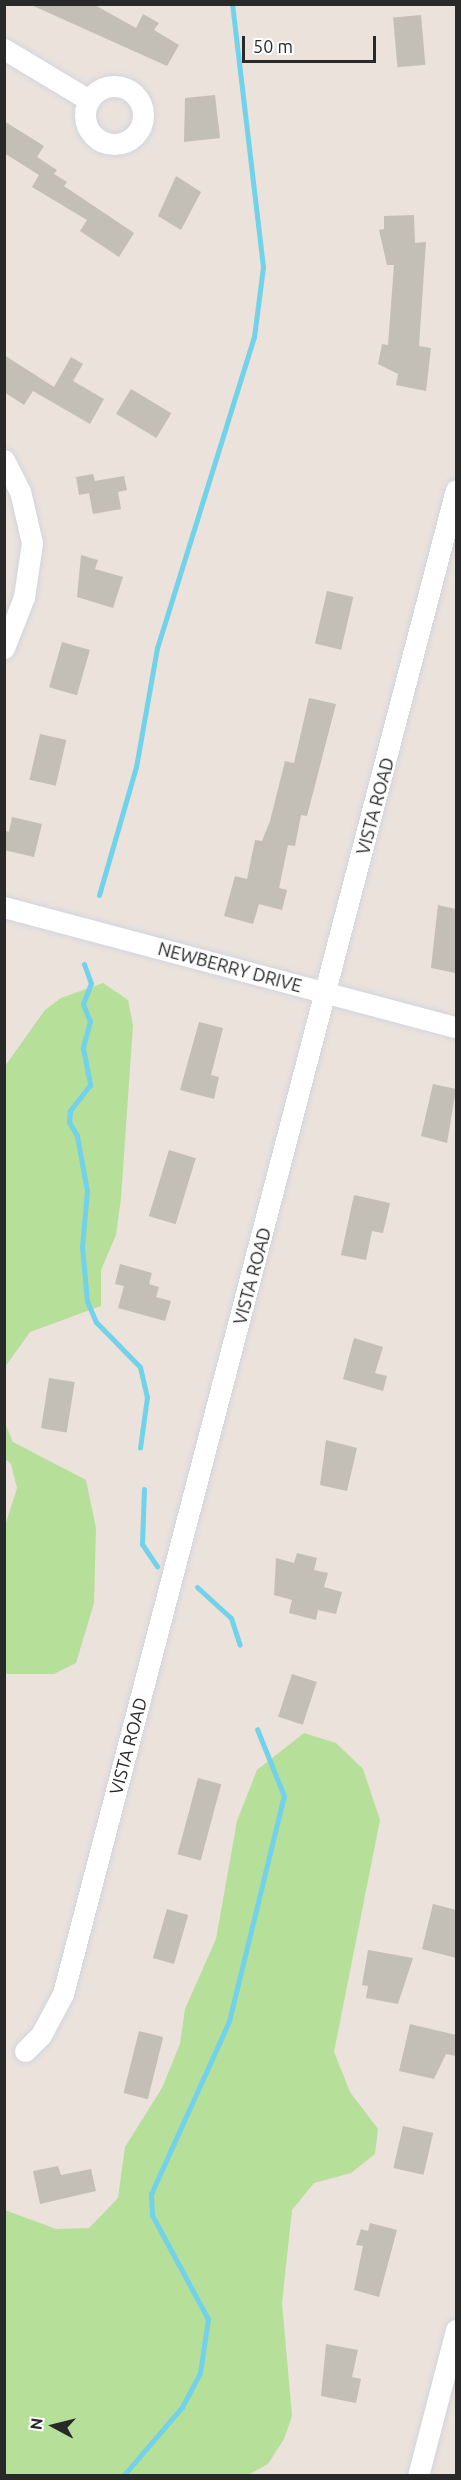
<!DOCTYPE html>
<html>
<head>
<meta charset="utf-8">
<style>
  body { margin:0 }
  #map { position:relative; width:461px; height:2480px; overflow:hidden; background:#eae2db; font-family:Ubuntu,sans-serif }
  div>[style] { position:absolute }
  .green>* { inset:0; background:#b6df99 }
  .stream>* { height:5px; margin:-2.5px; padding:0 2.5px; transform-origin:2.5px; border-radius:2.5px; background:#71d2e9 }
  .building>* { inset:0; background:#c3beb6; transform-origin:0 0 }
  .roads { filter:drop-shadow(0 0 2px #d0d4e1) drop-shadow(0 0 2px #d0d4e1) }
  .street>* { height:21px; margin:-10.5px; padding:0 10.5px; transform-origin:10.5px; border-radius:10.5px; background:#fff }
  .street>.ring { margin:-10.5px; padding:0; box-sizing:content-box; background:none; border:21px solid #fff; border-radius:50% }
  span { translate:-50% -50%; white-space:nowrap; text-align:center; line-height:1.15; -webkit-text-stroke:4.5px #fff; paint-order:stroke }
  .street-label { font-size:18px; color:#292929 }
  .frame { position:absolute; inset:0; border:6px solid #292929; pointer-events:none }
  .north { position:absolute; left:24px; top:2396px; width:60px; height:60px; -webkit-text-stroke:4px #fff; paint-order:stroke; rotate:277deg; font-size:16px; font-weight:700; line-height:24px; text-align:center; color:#292929 }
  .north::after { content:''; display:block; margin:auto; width:21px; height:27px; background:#292929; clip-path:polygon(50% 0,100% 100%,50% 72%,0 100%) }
  .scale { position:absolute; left:242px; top:36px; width:134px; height:27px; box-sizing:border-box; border:3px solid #292929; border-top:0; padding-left:8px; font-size:18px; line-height:21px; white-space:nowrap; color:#292929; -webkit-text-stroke:4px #fff; paint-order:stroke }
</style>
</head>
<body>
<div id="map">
  <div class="green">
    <div style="clip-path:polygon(103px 983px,128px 1000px,133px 1025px,121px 1198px,116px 1235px,101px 1270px,101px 1306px,30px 1332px,5px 1367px,5px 1066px,45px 1010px,61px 998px)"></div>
    <div style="clip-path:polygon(4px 1421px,13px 1442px,86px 1480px,96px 1528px,94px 1603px,76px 1663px,54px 1674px,5px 1674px,5px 1526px,17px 1488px,11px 1464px,5px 1459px)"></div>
    <div style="clip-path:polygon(304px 1733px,336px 1743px,363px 1769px,380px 1820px,334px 2052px,350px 2092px,378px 2129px,375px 2154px,351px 2173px,314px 2183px,292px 2210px,282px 2303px,292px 2416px,284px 2439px,268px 2464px,248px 2475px,5px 2475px,5px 2210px,56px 2229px,89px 2228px,118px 2198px,125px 2147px,162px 2088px,180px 2044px,185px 2009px,216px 1939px,237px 1821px,257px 1770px)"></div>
  </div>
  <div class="stream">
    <div style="left:99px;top:895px;width:133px;rotate:-73.9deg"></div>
    <div style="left:136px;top:767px;width:121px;rotate:-80deg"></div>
    <div style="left:157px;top:648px;width:326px;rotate:-72.7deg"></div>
    <div style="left:254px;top:337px;width:71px;rotate:-82.7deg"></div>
    <div style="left:263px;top:267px;width:265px;rotate:-96.7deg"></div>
    <div style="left:84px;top:964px;width:20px;rotate:70deg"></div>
    <div style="left:91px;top:983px;width:22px;rotate:111deg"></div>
    <div style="left:83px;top:1004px;width:18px;rotate:68deg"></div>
    <div style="left:90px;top:1021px;width:28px;rotate:105deg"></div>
    <div style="left:83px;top:1048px;width:38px;rotate:79deg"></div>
    <div style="left:90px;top:1085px;width:33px;rotate:128deg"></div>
    <div style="left:70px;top:1111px;width:11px;rotate:95deg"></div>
    <div style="left:69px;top:1122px;width:16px;rotate:60deg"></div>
    <div style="left:77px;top:1136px;width:56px;rotate:79.7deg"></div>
    <div style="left:87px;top:1191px;width:56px;rotate:95.1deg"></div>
    <div style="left:82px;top:1247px;width:54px;rotate:84.7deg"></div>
    <div style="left:87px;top:1301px;width:23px;rotate:67deg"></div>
    <div style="left:96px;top:1322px;width:63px;rotate:45.6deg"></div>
    <div style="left:140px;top:1367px;width:31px;rotate:77deg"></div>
    <div style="left:147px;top:1397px;width:51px;rotate:97.8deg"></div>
    <div style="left:144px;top:1489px;width:55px;rotate:92.1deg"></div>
    <div style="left:142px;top:1544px;width:27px;rotate:56deg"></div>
    <div style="left:197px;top:1587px;width:46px;rotate:42.4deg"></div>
    <div style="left:231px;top:1618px;width:28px;rotate:72deg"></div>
    <div style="left:123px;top:2476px;width:91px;rotate:-49.5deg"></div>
    <div style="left:182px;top:2407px;width:38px;rotate:-62deg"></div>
    <div style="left:200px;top:2373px;width:55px;rotate:-81.6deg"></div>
    <div style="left:208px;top:2319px;width:118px;rotate:-118.3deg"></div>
    <div style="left:152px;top:2215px;width:21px;rotate:-93deg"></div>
    <div style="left:151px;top:2194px;width:190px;rotate:-65.7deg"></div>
    <div style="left:229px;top:2021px;width:232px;rotate:-76.3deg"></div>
    <div style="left:284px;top:1796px;width:72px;rotate:-111.9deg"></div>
  </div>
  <div class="building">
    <div style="clip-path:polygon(29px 4px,93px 4px,136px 28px,143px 14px,159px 23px,154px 30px,179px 45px,167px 66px)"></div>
    <div style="left:421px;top:15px;width:50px;height:28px;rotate:85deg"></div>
    <div style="clip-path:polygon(215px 95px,220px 138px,184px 142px,185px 98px)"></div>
    <div style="clip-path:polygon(4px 121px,44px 146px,37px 157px,57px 170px,54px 174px,67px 182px,64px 186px,134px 233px,119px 257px,80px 231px,87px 220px,32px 187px,39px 175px,4px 153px)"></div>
    <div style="clip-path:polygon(176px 176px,201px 192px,181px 230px,158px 216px)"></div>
    <div style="clip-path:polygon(414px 215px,415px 243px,426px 242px,419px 346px,431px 348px,426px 391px,396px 385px,398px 374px,378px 364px,382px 344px,388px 345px,394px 265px,387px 265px,379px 230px,384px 229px,384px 216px)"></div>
    <div style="clip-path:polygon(4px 355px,54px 387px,71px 357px,83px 364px,73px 381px,104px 399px,90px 424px,33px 391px,24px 405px,4px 392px)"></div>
    <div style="left:131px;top:389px;width:47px;height:29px;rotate:31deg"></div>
    <div style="clip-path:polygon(93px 474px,95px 481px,124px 476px,127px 490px,118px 492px,121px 509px,93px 514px,89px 493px,79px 495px,76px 477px)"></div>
    <div style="clip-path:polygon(81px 555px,98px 560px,95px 569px,123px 577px,113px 608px,77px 597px)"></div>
    <div style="left:327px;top:591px;width:27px;height:54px;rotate:13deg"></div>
    <div style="left:62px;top:642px;width:29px;height:47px;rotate:16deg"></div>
    <div style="clip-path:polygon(309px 698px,336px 704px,307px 816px,301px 815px,295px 846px,288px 845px,279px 888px,287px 890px,282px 910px,259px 904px,253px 924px,224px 916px,235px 876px,247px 879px,255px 840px,262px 841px,270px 821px,285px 761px,294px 763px)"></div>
    <div style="left:40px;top:734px;width:27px;height:47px;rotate:13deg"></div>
    <div style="clip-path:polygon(12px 817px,42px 824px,34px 857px,4px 850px,4px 830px,9px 832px)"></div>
    <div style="clip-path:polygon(438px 905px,456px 909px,455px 973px,431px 968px)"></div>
    <div style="clip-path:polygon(199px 1022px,223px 1028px,211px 1075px,219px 1077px,214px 1099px,180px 1090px)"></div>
    <div style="clip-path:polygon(433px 1084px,456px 1089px,447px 1143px,421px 1136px)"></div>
    <div style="left:169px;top:1150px;width:28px;height:69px;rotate:17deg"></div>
    <div style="clip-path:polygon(354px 1195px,390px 1203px,383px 1233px,372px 1231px,366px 1260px,341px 1255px)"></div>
    <div style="clip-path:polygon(120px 1264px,152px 1273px,149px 1284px,159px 1287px,156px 1297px,171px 1301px,165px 1321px,118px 1308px,124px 1286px,115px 1284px)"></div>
    <div style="clip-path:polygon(354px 1338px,383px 1347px,375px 1373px,387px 1376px,383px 1391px,343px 1379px)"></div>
    <div style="left:49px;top:1378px;width:26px;height:51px;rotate:9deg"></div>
    <div style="clip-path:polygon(326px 1440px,357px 1448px,347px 1491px,320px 1485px)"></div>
    <div style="clip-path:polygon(297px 1553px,317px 1558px,314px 1570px,328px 1573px,324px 1587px,342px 1592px,336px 1614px,318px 1610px,316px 1620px,289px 1613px,292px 1600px,274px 1595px,276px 1558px,294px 1563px)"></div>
    <div style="left:292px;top:1674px;width:26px;height:45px;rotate:18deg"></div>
    <div style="left:198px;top:1778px;width:24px;height:79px;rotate:15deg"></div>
    <div style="clip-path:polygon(433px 1904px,456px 1910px,456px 1958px,422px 1949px)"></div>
    <div style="left:167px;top:1909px;width:22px;height:51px;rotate:16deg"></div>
    <div style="clip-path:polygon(368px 1950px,413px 1958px,398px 2004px,366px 1998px,368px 1986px,362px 1985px)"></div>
    <div style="clip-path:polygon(410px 2024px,456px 2035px,456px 2056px,446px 2054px,434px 2079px,399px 2071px)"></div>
    <div style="left:139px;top:2031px;width:25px;height:64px;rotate:14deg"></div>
    <div style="left:403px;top:2126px;width:31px;height:43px;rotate:13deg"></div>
    <div style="clip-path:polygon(58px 2166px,61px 2175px,91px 2169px,96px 2191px,40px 2204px,33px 2171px)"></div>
    <div style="clip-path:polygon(370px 2223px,397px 2230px,379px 2297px,354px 2290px,363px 2246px,356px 2245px,361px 2229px,368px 2231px)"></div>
    <div style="clip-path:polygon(326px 2344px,358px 2350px,352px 2377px,361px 2379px,356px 2403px,321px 2396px)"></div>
  </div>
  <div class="roads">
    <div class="street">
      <div style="left:4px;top:49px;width:99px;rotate:31deg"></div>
      <div class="ring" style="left:85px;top:86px;width:37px;height:37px"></div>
      <div style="left:4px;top:460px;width:35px;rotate:63deg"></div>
      <div style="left:20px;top:491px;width:53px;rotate:77deg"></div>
      <div style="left:32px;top:543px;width:55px;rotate:98.4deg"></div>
      <div style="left:24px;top:597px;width:55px;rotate:111.4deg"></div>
      <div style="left:4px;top:907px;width:468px;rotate:14.9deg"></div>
      <div style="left:25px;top:2051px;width:23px;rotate:-45deg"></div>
      <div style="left:41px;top:2035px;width:47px;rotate:-61.8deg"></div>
      <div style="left:63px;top:1994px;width:1554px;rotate:-75.36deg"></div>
      <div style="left:418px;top:2476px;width:151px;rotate:-75.4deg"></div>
    </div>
  </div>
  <div class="street-label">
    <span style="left:375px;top:806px;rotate:-75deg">VISTA ROAD</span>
    <span style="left:230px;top:967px;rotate:15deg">NEWBERRY DRIVE</span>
    <span style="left:252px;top:1276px;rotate:-75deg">VISTA ROAD</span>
    <span style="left:128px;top:1746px;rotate:-75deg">VISTA ROAD</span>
  </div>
  <div class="frame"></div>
  <div class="north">N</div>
  <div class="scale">50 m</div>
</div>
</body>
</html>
